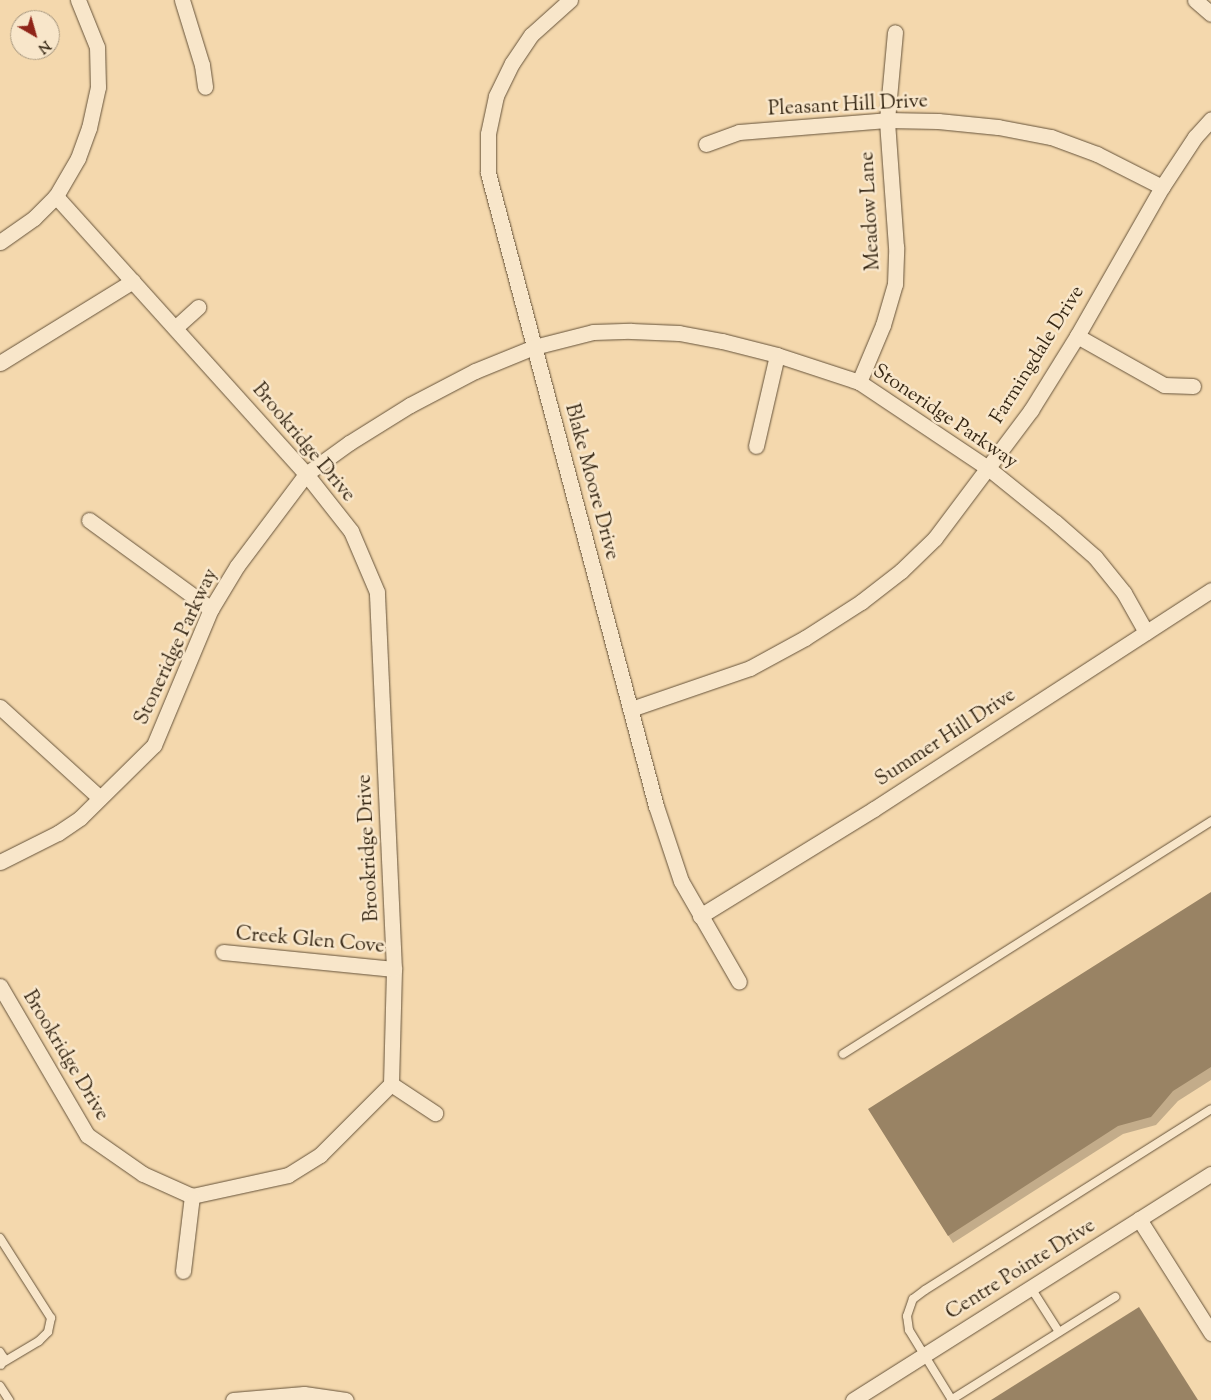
<!DOCTYPE html>
<html>
<head>
<meta charset="utf-8">
<style>
  body { margin:0 }
  #map { position:relative; width:1211px; height:1400px; overflow:hidden; background:#f4d8ad; font-family:"Sorts Mill Goudy",serif }
  div>[style] { position:absolute }
  .shadow>* { inset:0; background:#0003 }
  .building>* { inset:0; background:#998364 }
  .roads { filter:drop-shadow(0 0 1px #66533a) drop-shadow(0 0 1px #66533a) }
  .service>* { height:8px; margin:-4px; padding:0 4px; transform-origin:4px; border-radius:4px; background:#f8e6ca }
  .minor>* { height:15px; margin:-7.5px; padding:0 7.5px; transform-origin:7.5px; border-radius:7.5px; background:#f8e6ca }
  span { translate:-50% -50%; white-space:nowrap; text-align:center; line-height:1.15; -webkit-text-stroke:5px #f8e6ca; paint-order:stroke }
  .street-label { font-size:20px; color:#362714 }
  .north { position:absolute; left:10px; top:10px; width:50px; height:50px; box-sizing:border-box; background:#f8e6ca; border:1px solid #aa9a81; border-radius:50%; rotate:142deg; font-size:14px; font-weight:700; line-height:20px; text-align:center; color:#362714 }
  .north::after { content:''; display:block; margin:auto; width:18px; height:22px; background:#8f2418; clip-path:polygon(50% 0,100% 100%,50% 72%,0 100%) }
</style>
</head>
<body>
<div id="map">
  <div class="shadow">
    <div style="clip-path:polygon(1211px 893px,1211px 1080px,1178px 1101px,1156px 1125px,1123px 1134px,953px 1243px,874px 1117px)"></div>
  </div>
  <div class="building">
    <div style="clip-path:polygon(1211px 892px,1211px 1067px,1173px 1091px,1151px 1117px,1118px 1126px,948px 1236px,868px 1109px)"></div>
    <div style="clip-path:polygon(1139px 1307px,1198px 1400px,991px 1400px)"></div>
  </div>
  <div class="roads">
    <div class="service">
      <div style="left:843px;top:1054px;width:436px;rotate:-32.3deg"></div>
      <div style="left:0;top:1238px;width:95px;rotate:57.5deg"></div>
      <div style="left:51px;top:1318px;width:14px;rotate:102deg"></div>
      <div style="left:48px;top:1332px;width:13px;rotate:135deg"></div>
      <div style="left:39px;top:1341px;width:43px;rotate:149.3deg"></div>
      <div style="left:1031px;top:1288px;width:52px;rotate:57.5deg"></div>
      <div style="left:0;top:1352px;width:6px;rotate:59deg"></div>
      <div style="left:3px;top:1357px;width:8px;rotate:104deg"></div>
      <div style="left:0;top:1386px;width:17px;rotate:57deg"></div>
      <div style="left:951px;top:1400px;width:194px;rotate:-32.1deg"></div>
      <div style="left:952px;top:1400px;width:82px;rotate:-121.6deg"></div>
      <div style="left:909px;top:1330px;width:14px;rotate:-98deg"></div>
      <div style="left:907px;top:1316px;width:18px;rotate:-71deg"></div>
      <div style="left:913px;top:1299px;width:15px;rotate:-37deg"></div>
      <div style="left:925px;top:1290px;width:338px;rotate:-32.3deg"></div>
    </div>
    <div class="minor">
      <div style="left:182px;top:0;width:68px;rotate:72.9deg"></div>
      <div style="left:202px;top:65px;width:22px;rotate:82deg"></div>
      <div style="left:570px;top:0;width:52px;rotate:138.1deg"></div>
      <div style="left:531px;top:35px;width:34px;rotate:124deg"></div>
      <div style="left:512px;top:63px;width:37px;rotate:116deg"></div>
      <div style="left:496px;top:96px;width:39px;rotate:102deg"></div>
      <div style="left:488px;top:134px;width:39px;rotate:90deg"></div>
      <div style="left:488px;top:173px;width:655px;rotate:75.14deg"></div>
      <div style="left:656px;top:806px;width:79px;rotate:71.6deg"></div>
      <div style="left:681px;top:881px;width:116px;rotate:60.1deg"></div>
      <div style="left:1195px;top:0;width:21px;rotate:41deg"></div>
      <div style="left:706px;top:144px;width:35px;rotate:-20deg"></div>
      <div style="left:739px;top:132px;width:148px;rotate:-4.6deg"></div>
      <div style="left:887px;top:120px;width:51px;rotate:1.1deg"></div>
      <div style="left:938px;top:121px;width:60px;rotate:5.7deg"></div>
      <div style="left:998px;top:127px;width:54px;rotate:10.7deg"></div>
      <div style="left:1051px;top:137px;width:49px;rotate:20.3deg"></div>
      <div style="left:1097px;top:154px;width:73px;rotate:26.9deg"></div>
      <div style="left:0;top:242px;width:42px;rotate:-35.2deg"></div>
      <div style="left:34px;top:218px;width:31px;rotate:-45deg"></div>
      <div style="left:56px;top:196px;width:44px;rotate:-59.9deg"></div>
      <div style="left:78px;top:158px;width:32px;rotate:-70deg"></div>
      <div style="left:89px;top:128px;width:42px;rotate:-77.6deg"></div>
      <div style="left:98px;top:87px;width:40px;rotate:-91.4deg"></div>
      <div style="left:97px;top:47px;width:51px;rotate:-112deg"></div>
      <div style="left:176px;top:327px;width:30px;rotate:-42deg"></div>
      <div style="left:1077px;top:336px;width:100px;rotate:29.4deg"></div>
      <div style="left:1164px;top:385px;width:29px;rotate:2deg"></div>
      <div style="left:0;top:363px;width:156px;rotate:-31.7deg"></div>
      <div style="left:859px;top:382px;width:62px;rotate:-67.2deg"></div>
      <div style="left:883px;top:325px;width:43px;rotate:-73.7deg"></div>
      <div style="left:895px;top:284px;width:37px;rotate:-88deg"></div>
      <div style="left:896px;top:247px;width:127px;rotate:-94.1deg"></div>
      <div style="left:887px;top:120px;width:88px;rotate:-84.8deg"></div>
      <div style="left:756px;top:446px;width:93px;rotate:-77deg"></div>
      <div style="left:89px;top:520px;width:151px;rotate:36.1deg"></div>
      <div style="left:0;top:707px;width:135px;rotate:42.3deg"></div>
      <div style="left:631px;top:709px;width:126px;rotate:-19deg"></div>
      <div style="left:750px;top:668px;width:63px;rotate:-28.6deg"></div>
      <div style="left:805px;top:638px;width:67px;rotate:-32.7deg"></div>
      <div style="left:861px;top:602px;width:51px;rotate:-37.8deg"></div>
      <div style="left:901px;top:571px;width:47px;rotate:-44.1deg"></div>
      <div style="left:935px;top:538px;width:160px;rotate:-53.1deg"></div>
      <div style="left:1031px;top:410px;width:87px;rotate:-58.1deg"></div>
      <div style="left:1077px;top:336px;width:172px;rotate:-60.3deg"></div>
      <div style="left:1162px;top:187px;width:60px;rotate:-56.6deg"></div>
      <div style="left:1195px;top:137px;width:24px;rotate:-48deg"></div>
      <div style="left:0;top:862px;width:65px;rotate:-26.6deg"></div>
      <div style="left:58px;top:833px;width:27px;rotate:-34deg"></div>
      <div style="left:80px;top:818px;width:104px;rotate:-44.6deg"></div>
      <div style="left:154px;top:745px;width:147px;rotate:-67.3deg"></div>
      <div style="left:211px;top:609px;width:50px;rotate:-58.8deg"></div>
      <div style="left:237px;top:566px;width:115px;rotate:-53.1deg"></div>
      <div style="left:306px;top:474px;width:53px;rotate:-35.8deg"></div>
      <div style="left:349px;top:443px;width:72px;rotate:-31.9deg"></div>
      <div style="left:410px;top:405px;width:73px;rotate:-27.6deg"></div>
      <div style="left:475px;top:371px;width:64px;rotate:-22.1deg"></div>
      <div style="left:534px;top:347px;width:61px;rotate:-14.3deg"></div>
      <div style="left:593px;top:332px;width:38px;rotate:-2deg"></div>
      <div style="left:631px;top:331px;width:48px;rotate:2.4deg"></div>
      <div style="left:679px;top:333px;width:44px;rotate:10.5deg"></div>
      <div style="left:722px;top:341px;width:57px;rotate:14.3deg"></div>
      <div style="left:777px;top:355px;width:86px;rotate:18.2deg"></div>
      <div style="left:859px;top:382px;width:155px;rotate:33.7deg"></div>
      <div style="left:988px;top:468px;width:86px;rotate:38.9deg"></div>
      <div style="left:1055px;top:522px;width:53px;rotate:41.2deg"></div>
      <div style="left:1095px;top:557px;width:46px;rotate:51.1deg"></div>
      <div style="left:1124px;top:593px;width:45px;rotate:60.6deg"></div>
      <div style="left:700px;top:916px;width:204px;rotate:-31.6deg"></div>
      <div style="left:874px;top:809px;width:402px;rotate:-33deg"></div>
      <div style="left:223px;top:952px;width:172px;rotate:5.7deg"></div>
      <div style="left:0;top:986px;width:173px;rotate:59.7deg"></div>
      <div style="left:87px;top:1135px;width:68px;rotate:34.9deg"></div>
      <div style="left:143px;top:1174px;width:54px;rotate:24.2deg"></div>
      <div style="left:192px;top:1196px;width:98px;rotate:-12.3deg"></div>
      <div style="left:288px;top:1175px;width:38px;rotate:-32deg"></div>
      <div style="left:320px;top:1155px;width:100px;rotate:-45deg"></div>
      <div style="left:391px;top:1084px;width:115px;rotate:-88.5deg"></div>
      <div style="left:394px;top:969px;width:377px;rotate:-92.6deg"></div>
      <div style="left:377px;top:592px;width:66px;rotate:-113.1deg"></div>
      <div style="left:351px;top:531px;width:73px;rotate:-128.3deg"></div>
      <div style="left:306px;top:474px;width:374px;rotate:-132deg"></div>
      <div style="left:391px;top:1084px;width:53px;rotate:33.4deg"></div>
      <div style="left:1139px;top:1219px;width:135px;rotate:57.7deg"></div>
      <div style="left:183px;top:1271px;width:76px;rotate:-83.2deg"></div>
      <div style="left:233px;top:1400px;width:71px;rotate:-4.8deg"></div>
      <div style="left:304px;top:1394px;width:42px;rotate:8.1deg"></div>
      <div style="left:853px;top:1400px;width:423px;rotate:-32.3deg"></div>
    </div>
  </div>
  <div class="street-label">
    <span style="left:848px;top:106px;rotate:-3deg">Pleasant Hill Drive</span>
    <span style="left:871px;top:211px;rotate:-93deg">Meadow Lane</span>
    <span style="left:1038px;top:355px;rotate:-58deg">Farmingdale Drive</span>
    <span style="left:945px;top:417px;rotate:34deg">Stoneridge Parkway</span>
    <span style="left:303px;top:443px;rotate:50deg">Brookridge Drive</span>
    <span style="left:591px;top:482px;rotate:75deg">Blake Moore Drive</span>
    <span style="left:177px;top:647px;rotate:-65deg">Stoneridge Parkway</span>
    <span style="left:946px;top:738px;rotate:-33deg">Summer Hill Drive</span>
    <span style="left:369px;top:848px;rotate:-93deg">Brookridge Drive</span>
    <span style="left:310px;top:941px;rotate:5deg">Creek Glen Cove</span>
    <span style="left:65px;top:1056px;rotate:59deg">Brookridge Drive</span>
    <span style="left:1021px;top:1270px;rotate:-32deg">Centre Pointe Drive</span>
  </div>
  <div class="north">N</div>
</div>
</body>
</html>
